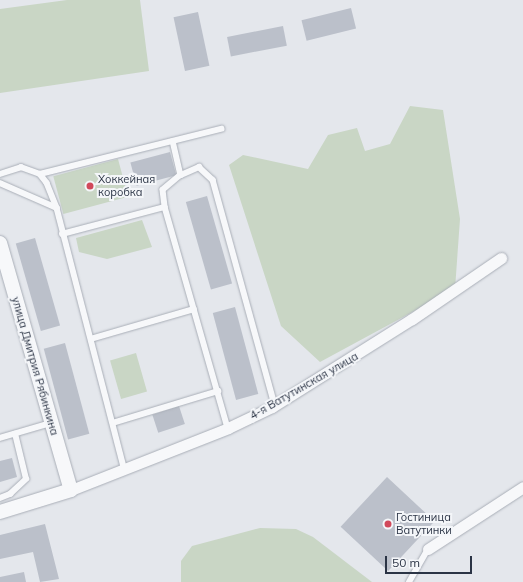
<!DOCTYPE html>
<html>
<head>
<meta charset="utf-8">
<style>
  body { margin:0 }
  #map { position:relative; width:523px; height:582px; overflow:hidden; background:#e4e7ec; font-family:Mulish,sans-serif }
  div>[style] { position:absolute }
  .green>* { inset:0; background:#c9d6c5; transform-origin:0 0 }
  .building>* { inset:0; background:#bbc0ca; transform-origin:0 0 }
  .roads { filter:drop-shadow(0 0 1px #a9aeb7) drop-shadow(0 0 1px #a9aeb7) }
  .service>* { height:5.5px; margin:-2.75px; padding:0 2.75px; transform-origin:2.75px; border-radius:2.75px; background:#f7f8fa }
  .minor>* { height:11px; margin:-5.5px; padding:0 5.5px; transform-origin:5.5px; border-radius:5.5px; background:#f7f8fa }
  .tertiary>* { height:14px; margin:-7px; padding:0 7px; transform-origin:7px; border-radius:7px; background:#f7f8fa }
  .dots>* { width:11px; height:11px; translate:-50% -50%; box-sizing:border-box; border:2px solid #f4f6f9; border-radius:50% }
  span { translate:-50% -50%; white-space:nowrap; text-align:center; line-height:1.15; -webkit-text-stroke:4px #f4f6f9; paint-order:stroke }
  .poi-label { font-size:11px; color:#2b3445 }
  .left { translate:0 -50%; text-align:left }
  .street-label { font-size:11px; color:#2b3445 }
  .scale { position:absolute; left:385px; top:556px; width:87px; height:18px; box-sizing:border-box; border:2px solid #2b3445; border-top:0; padding-left:5px; font-size:12px; line-height:14px; white-space:nowrap; color:#2b3445; -webkit-text-stroke:3px #f4f6f9; paint-order:stroke }
</style>
</head>
<body>
<div id="map">
  <div class="green">
    <div style="clip-path:polygon(67px 0,140px 0,149px 71px,0 93px,0 9px)"></div>
    <div style="clip-path:polygon(410px 106px,443px 110px,460px 219px,455px 289px,320px 362px,281px 326px,229px 165px,243px 155px,308px 169px,328px 135px,357px 128px,365px 151px,390px 144px)"></div>
    <div style="left:118px;top:159px;width:39px;height:67px;rotate:75deg"></div>
    <div style="clip-path:polygon(142px 220px,152px 247px,107px 259px,79px 252px,76px 238px)"></div>
    <div style="left:136px;top:353px;width:40px;height:27px;rotate:74deg"></div>
    <div style="clip-path:polygon(260px 528px,296px 529px,313px 537px,372px 582px,181px 582px,181px 561px,192px 546px)"></div>
  </div>
  <div class="building">
    <div style="left:351px;top:8px;width:21px;height:51px;rotate:76deg"></div>
    <div style="left:198px;top:12px;width:55px;height:25px;rotate:78deg"></div>
    <div style="left:283px;top:26px;width:20px;height:57px;rotate:79deg"></div>
    <div style="left:170px;top:152px;width:24px;height:41px;rotate:75deg"></div>
    <div style="left:207px;top:196px;width:91px;height:22px;rotate:74deg"></div>
    <div style="left:35px;top:238px;width:91px;height:20px;rotate:74deg"></div>
    <div style="left:235px;top:307px;width:90px;height:23px;rotate:75deg"></div>
    <div style="left:65px;top:343px;width:94px;height:22px;rotate:75deg"></div>
    <div style="left:179px;top:406px;width:19px;height:28px;rotate:72deg"></div>
    <div style="clip-path:polygon(12px 458px,17px 477px,0 482px,0 461px)"></div>
    <div style="left:387px;top:477px;width:65px;height:68px;rotate:43deg"></div>
    <div style="clip-path:polygon(45px 524px,59px 579px,40px 582px,33px 552px,0 559px,0 535px)"></div>
    <div style="clip-path:polygon(24px 572px,26px 582px,0 582px,0 577px)"></div>
  </div>
  <div class="roads">
    <div class="service">
      <div style="left:173px;top:141px;width:35px;rotate:77deg"></div>
      <div style="left:181px;top:175px;width:23px;rotate:140deg"></div>
      <div style="left:163px;top:190px;width:17px;rotate:83deg"></div>
      <div style="left:165px;top:207px;width:230px;rotate:74.1deg"></div>
      <div style="left:0;top:174px;width:22px;rotate:-18deg"></div>
      <div style="left:21px;top:167px;width:20px;rotate:20deg"></div>
      <div style="left:40px;top:174px;width:11px;rotate:52deg"></div>
      <div style="left:47px;top:183px;width:27px;rotate:68deg"></div>
      <div style="left:57px;top:208px;width:268px;rotate:75.5deg"></div>
      <div style="left:40px;top:174px;width:187px;rotate:-14deg"></div>
      <div style="left:181px;top:175px;width:20px;rotate:-24deg"></div>
      <div style="left:199px;top:167px;width:19px;rotate:43deg"></div>
      <div style="left:213px;top:180px;width:233px;rotate:74.6deg"></div>
      <div style="left:0;top:183px;width:62px;rotate:23.7deg"></div>
      <div style="left:62px;top:234px;width:106px;rotate:-14.7deg"></div>
      <div style="left:91px;top:339px;width:107px;rotate:-16.2deg"></div>
      <div style="left:113px;top:423px;width:110px;rotate:-16.9deg"></div>
      <div style="left:0;top:438px;width:53px;rotate:-16.4deg"></div>
      <div style="left:0;top:498px;width:11px;rotate:-22deg"></div>
      <div style="left:10px;top:494px;width:22px;rotate:-43deg"></div>
      <div style="left:26px;top:479px;width:46px;rotate:-103.7deg"></div>
      <div style="left:409px;top:582px;width:38px;rotate:-60deg"></div>
    </div>
    <div class="minor">
      <div style="left:71px;top:490px;width:169px;rotate:-21.5deg"></div>
      <div style="left:228px;top:428px;width:49px;rotate:-25.5deg"></div>
      <div style="left:272px;top:407px;width:165px;rotate:-32.2deg"></div>
      <div style="left:412px;top:319px;width:108px;rotate:-34.4deg"></div>
      <div style="left:428px;top:549px;width:113px;rotate:-33.1deg"></div>
    </div>
    <div class="tertiary">
      <div style="left:0;top:243px;width:257px;rotate:74deg"></div>
      <div style="left:71px;top:490px;width:74px;rotate:162.8deg"></div>
    </div>
  </div>
  <div class="dots">
    <div style="left:90px;top:186px;background:#d1495b"></div>
    <div style="left:388px;top:524px;background:#d1495b"></div>
  </div>
  <div class="poi-label">
    <span class="left" style="left:98px;top:186px">Хоккейная<br>коробка</span>
    <span class="left" style="left:396px;top:524px">Гостиница<br>Ватутинки</span>
  </div>
  <div class="street-label">
    <span style="left:35px;top:366px;rotate:74deg">улица Дмитрия Рябинкина</span>
    <span style="left:304px;top:386px;rotate:-30deg">4-я Ватутинская улица</span>
  </div>
  <div class="scale">50 m</div>
</div>
</body>
</html>
